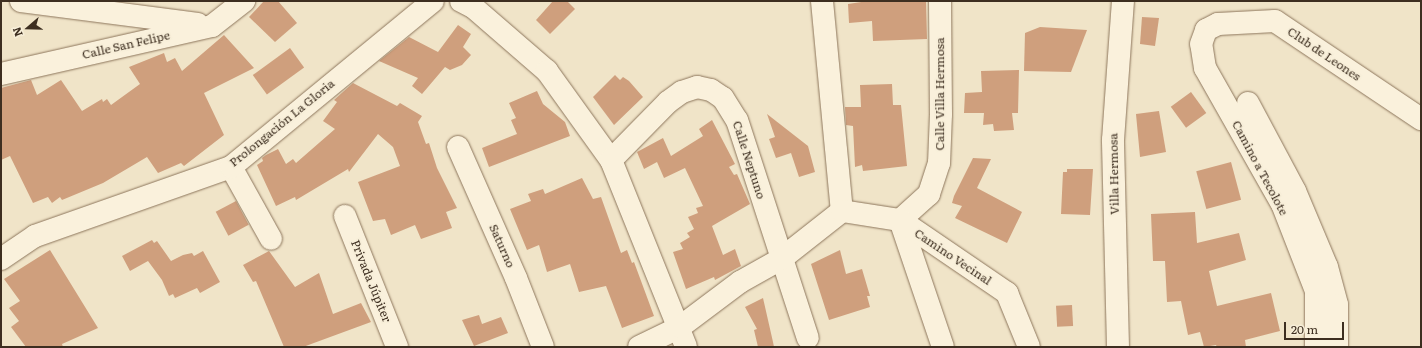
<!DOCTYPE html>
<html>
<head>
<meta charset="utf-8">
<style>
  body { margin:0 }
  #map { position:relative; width:1422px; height:348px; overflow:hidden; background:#f0e4c8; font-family:Literata,serif }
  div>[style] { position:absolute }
  .building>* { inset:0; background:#cf9f7d; transform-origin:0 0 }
  .roads { filter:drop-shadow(0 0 1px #8d765c) drop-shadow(0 0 1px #8d765c) }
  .minor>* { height:22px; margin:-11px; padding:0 11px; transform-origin:11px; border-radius:11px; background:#faf1dc }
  span { translate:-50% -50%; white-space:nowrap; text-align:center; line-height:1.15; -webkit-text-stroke:3.5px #f7eed8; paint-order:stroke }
  .street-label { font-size:12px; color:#3d2e20 }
  .frame { position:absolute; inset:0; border:2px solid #3d2e20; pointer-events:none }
  .north { position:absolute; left:8px; top:8px; width:40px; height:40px; -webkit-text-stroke:3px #f7eed8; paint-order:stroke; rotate:250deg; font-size:11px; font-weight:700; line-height:16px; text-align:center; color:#3d2e20 }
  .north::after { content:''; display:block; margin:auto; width:14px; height:18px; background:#3d2e20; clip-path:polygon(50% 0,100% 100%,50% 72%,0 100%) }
  .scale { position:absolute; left:1284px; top:322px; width:60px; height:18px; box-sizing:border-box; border:2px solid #3d2e20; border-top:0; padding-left:5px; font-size:12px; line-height:14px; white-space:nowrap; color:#3d2e20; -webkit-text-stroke:3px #f7eed8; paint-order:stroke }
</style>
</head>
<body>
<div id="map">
  <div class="building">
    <div style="clip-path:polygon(264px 1px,278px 1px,297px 23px,275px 42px,249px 17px)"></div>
    <div style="clip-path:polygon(553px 1px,567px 1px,575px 9px,550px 34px,536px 20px)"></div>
    <div style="clip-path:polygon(868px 1px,926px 1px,927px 39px,873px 41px,872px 21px,849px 23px,848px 4px)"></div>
    <div style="clip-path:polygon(1142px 17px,1159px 18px,1155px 46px,1140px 44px)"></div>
    <div style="clip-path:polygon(458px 25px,471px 34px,463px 47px,471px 55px,462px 65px,450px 70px,445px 67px,422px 94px,412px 86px,418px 78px,379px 61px,409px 37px,438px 52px)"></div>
    <div style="clip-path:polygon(1040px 27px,1087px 30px,1071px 72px,1024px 71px,1025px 33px)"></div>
    <div style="clip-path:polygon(224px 35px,254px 68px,204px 93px,224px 135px,184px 166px,181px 163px,158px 173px,147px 157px,103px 183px,62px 200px,60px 197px,52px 203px,48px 197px,33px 203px,10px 156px,1px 160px,1px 88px,31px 80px,37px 95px,61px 80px,82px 111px,102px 99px,103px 102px,107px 99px,111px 105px,140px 84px,129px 67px,164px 53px,167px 62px,175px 58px,182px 71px)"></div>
    <div style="left:290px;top:48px;width:24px;height:46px;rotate:54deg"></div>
    <div style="clip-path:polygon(1019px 70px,1018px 113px,1012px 113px,1014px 130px,994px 131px,993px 124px,983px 125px,984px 113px,964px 113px,965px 93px,982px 92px,981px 71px)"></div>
    <div style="clip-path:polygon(615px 75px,620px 80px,623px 77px,629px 81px,643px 97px,614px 125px,593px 97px)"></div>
    <div style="clip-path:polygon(353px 83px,397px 106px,400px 103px,422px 116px,418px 122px,426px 144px,429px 143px,437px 168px,457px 208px,446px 212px,452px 228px,421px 239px,415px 225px,391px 235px,385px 219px,373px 221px,358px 182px,400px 166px,393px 147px,378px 134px,349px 172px,348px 169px,296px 200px,295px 197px,276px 206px,257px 165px,263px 161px,262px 158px,266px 155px,278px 149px,286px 164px,293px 159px,296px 163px,335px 129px,323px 121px,337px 102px,334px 100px)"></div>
    <div style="clip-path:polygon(892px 84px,893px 105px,901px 105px,907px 166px,863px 171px,862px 165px,855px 167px,853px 126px,846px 125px,845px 107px,861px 107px,860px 85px)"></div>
    <div style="clip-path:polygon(537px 91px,543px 104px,565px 122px,570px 136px,489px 167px,482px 148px,517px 134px,511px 120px,516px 118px,509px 103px)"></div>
    <div style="left:1191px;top:92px;width:26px;height:25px;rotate:54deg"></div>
    <div style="clip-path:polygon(1159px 111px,1166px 152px,1140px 157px,1136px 114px)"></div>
    <div style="clip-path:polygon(767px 114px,808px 146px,815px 172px,799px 177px,791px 153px,776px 158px,769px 139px,775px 137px)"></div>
    <div style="clip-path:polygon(712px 120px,735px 164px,729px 167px,734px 175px,737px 174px,750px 204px,712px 226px,723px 255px,735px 249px,741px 266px,715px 280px,714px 277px,686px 289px,673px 252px,683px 249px,680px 243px,690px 237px,687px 233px,694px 229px,688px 217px,698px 213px,696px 208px,703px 206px,685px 168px,664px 178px,657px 162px,644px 169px,637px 152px,663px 138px,671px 156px,703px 136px,699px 129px)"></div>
    <div style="clip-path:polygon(973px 158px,991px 159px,977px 188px,1022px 212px,1007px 243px,955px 218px,962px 206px,952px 203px,954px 196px)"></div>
    <div style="left:1231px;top:162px;width:39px;height:36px;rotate:75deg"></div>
    <div style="clip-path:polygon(1067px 169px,1093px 169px,1090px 215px,1061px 214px,1063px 172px,1067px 172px)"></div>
    <div style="clip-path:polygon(582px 178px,593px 199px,601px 197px,621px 253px,627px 250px,632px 263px,634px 262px,654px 316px,622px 328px,606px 286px,579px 292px,570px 264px,547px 272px,539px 245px,527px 250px,510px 209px,531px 201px,528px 194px,543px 189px,545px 194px)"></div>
    <div style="left:236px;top:201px;width:27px;height:23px;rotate:62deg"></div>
    <div style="clip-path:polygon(1195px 212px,1197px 243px,1239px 233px,1246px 260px,1209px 271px,1217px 306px,1271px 293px,1280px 331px,1245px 340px,1246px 347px,1217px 347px,1216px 345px,1204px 347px,1200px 332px,1188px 335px,1181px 301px,1167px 302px,1165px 261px,1153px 261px,1151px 214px)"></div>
    <div style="clip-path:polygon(152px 240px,154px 243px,157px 241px,171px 261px,183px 255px,192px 253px,194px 256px,203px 251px,220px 282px,200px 293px,197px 288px,175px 298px,173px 294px,169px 296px,162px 280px,148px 261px,130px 271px,122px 256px)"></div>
    <div style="clip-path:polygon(50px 250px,98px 328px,62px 344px,63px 347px,26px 347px,11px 327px,19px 321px,9px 308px,20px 301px,4px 279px)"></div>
    <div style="clip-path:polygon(840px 250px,846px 274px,862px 269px,870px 296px,867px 296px,870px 307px,829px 320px,811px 264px)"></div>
    <div style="clip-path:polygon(269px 251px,295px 287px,319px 273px,333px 314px,361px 303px,371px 322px,303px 347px,284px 347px,256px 281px,253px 282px,243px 265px)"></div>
    <div style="clip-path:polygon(763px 298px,773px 342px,774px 347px,758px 347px,754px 330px,757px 329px,745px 307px)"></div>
    <div style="left:1072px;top:305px;width:21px;height:16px;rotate:87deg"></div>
    <div style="clip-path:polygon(479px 315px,482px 324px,501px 317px,508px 333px,474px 346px,462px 320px)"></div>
  </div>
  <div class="roads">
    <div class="minor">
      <div style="left:21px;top:1px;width:178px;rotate:7.4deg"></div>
      <div style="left:461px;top:1px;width:13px;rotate:27deg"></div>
      <div style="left:473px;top:7px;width:98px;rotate:40.9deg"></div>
      <div style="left:547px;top:71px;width:110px;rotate:54.3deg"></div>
      <div style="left:611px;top:160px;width:201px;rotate:68.1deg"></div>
      <div style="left:822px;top:1px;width:211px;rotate:84.6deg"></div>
      <div style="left:940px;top:1px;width:113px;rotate:89.5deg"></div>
      <div style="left:941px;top:114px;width:49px;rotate:92.3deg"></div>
      <div style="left:939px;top:163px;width:33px;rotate:108deg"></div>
      <div style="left:929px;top:194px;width:39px;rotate:138deg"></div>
      <div style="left:900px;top:220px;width:134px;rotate:71.3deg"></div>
      <div style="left:1px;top:74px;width:216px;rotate:-12.8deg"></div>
      <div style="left:212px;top:26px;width:41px;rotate:-38deg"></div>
      <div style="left:1248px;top:103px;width:100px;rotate:61.9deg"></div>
      <div style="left:1295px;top:191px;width:82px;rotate:67.2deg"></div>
      <div style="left:1327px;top:267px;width:39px;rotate:75deg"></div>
      <div style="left:1337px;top:305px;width:42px;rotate:90deg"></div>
      <div style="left:458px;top:147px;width:143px;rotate:66.1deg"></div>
      <div style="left:516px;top:278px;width:74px;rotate:68.6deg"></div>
      <div style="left:611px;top:160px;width:81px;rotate:-45.5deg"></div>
      <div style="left:668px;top:102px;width:17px;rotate:-36deg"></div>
      <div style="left:682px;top:92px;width:16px;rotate:-18deg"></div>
      <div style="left:697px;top:87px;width:14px;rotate:12deg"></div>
      <div style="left:711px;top:90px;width:14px;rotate:34deg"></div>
      <div style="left:723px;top:98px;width:26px;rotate:58deg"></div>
      <div style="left:737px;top:120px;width:229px;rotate:72deg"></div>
      <div style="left:231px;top:167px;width:82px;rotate:60.9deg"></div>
      <div style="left:345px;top:216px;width:141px;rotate:68.3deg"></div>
      <div style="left:1px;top:259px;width:41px;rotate:-34.1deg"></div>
      <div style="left:35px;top:236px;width:208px;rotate:-19.4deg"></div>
      <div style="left:231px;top:167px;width:261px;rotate:-39.4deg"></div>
      <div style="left:639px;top:347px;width:46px;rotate:-26deg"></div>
      <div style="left:680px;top:327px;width:75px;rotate:-36.9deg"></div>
      <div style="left:740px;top:282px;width:47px;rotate:-29.3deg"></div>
      <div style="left:781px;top:259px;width:78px;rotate:-38.2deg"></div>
      <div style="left:842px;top:211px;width:59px;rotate:8.8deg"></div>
      <div style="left:900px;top:220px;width:130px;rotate:34.3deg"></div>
      <div style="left:1007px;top:293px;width:58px;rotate:67.8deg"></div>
      <div style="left:1118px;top:347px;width:207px;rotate:-91.4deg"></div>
      <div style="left:1113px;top:140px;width:139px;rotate:-85.9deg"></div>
      <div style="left:1316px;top:347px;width:56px;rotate:-90deg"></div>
      <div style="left:1316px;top:291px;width:93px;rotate:-111.3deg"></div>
      <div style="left:1282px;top:204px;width:156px;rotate:-119.5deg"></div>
      <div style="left:1205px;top:68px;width:24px;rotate:-99deg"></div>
      <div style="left:1201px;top:44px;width:15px;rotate:-70deg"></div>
      <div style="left:1206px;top:30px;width:13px;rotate:-27deg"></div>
      <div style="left:1218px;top:24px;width:57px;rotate:-3deg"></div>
      <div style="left:1275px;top:21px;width:176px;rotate:33.9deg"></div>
    </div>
  </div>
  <div class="street-label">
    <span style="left:126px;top:45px;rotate:-13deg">Calle San Felipe</span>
    <span style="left:1324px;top:54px;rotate:34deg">Club de Leones</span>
    <span style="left:940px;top:94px;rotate:-90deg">Calle Villa Hermosa</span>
    <span style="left:282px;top:123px;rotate:-39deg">Prolongación La Gloria</span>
    <span style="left:749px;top:160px;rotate:72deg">Calle Neptuno</span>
    <span style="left:1260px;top:168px;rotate:62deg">Camino a Tecolote</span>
    <span style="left:1114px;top:174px;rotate:-91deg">Villa Hermosa</span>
    <span style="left:502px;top:246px;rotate:66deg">Saturno</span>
    <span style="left:953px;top:257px;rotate:34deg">Camino Vecinal</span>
    <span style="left:371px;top:281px;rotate:68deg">Privada Júpiter</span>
  </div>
  <div class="frame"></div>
  <div class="north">N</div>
  <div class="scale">20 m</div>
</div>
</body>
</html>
